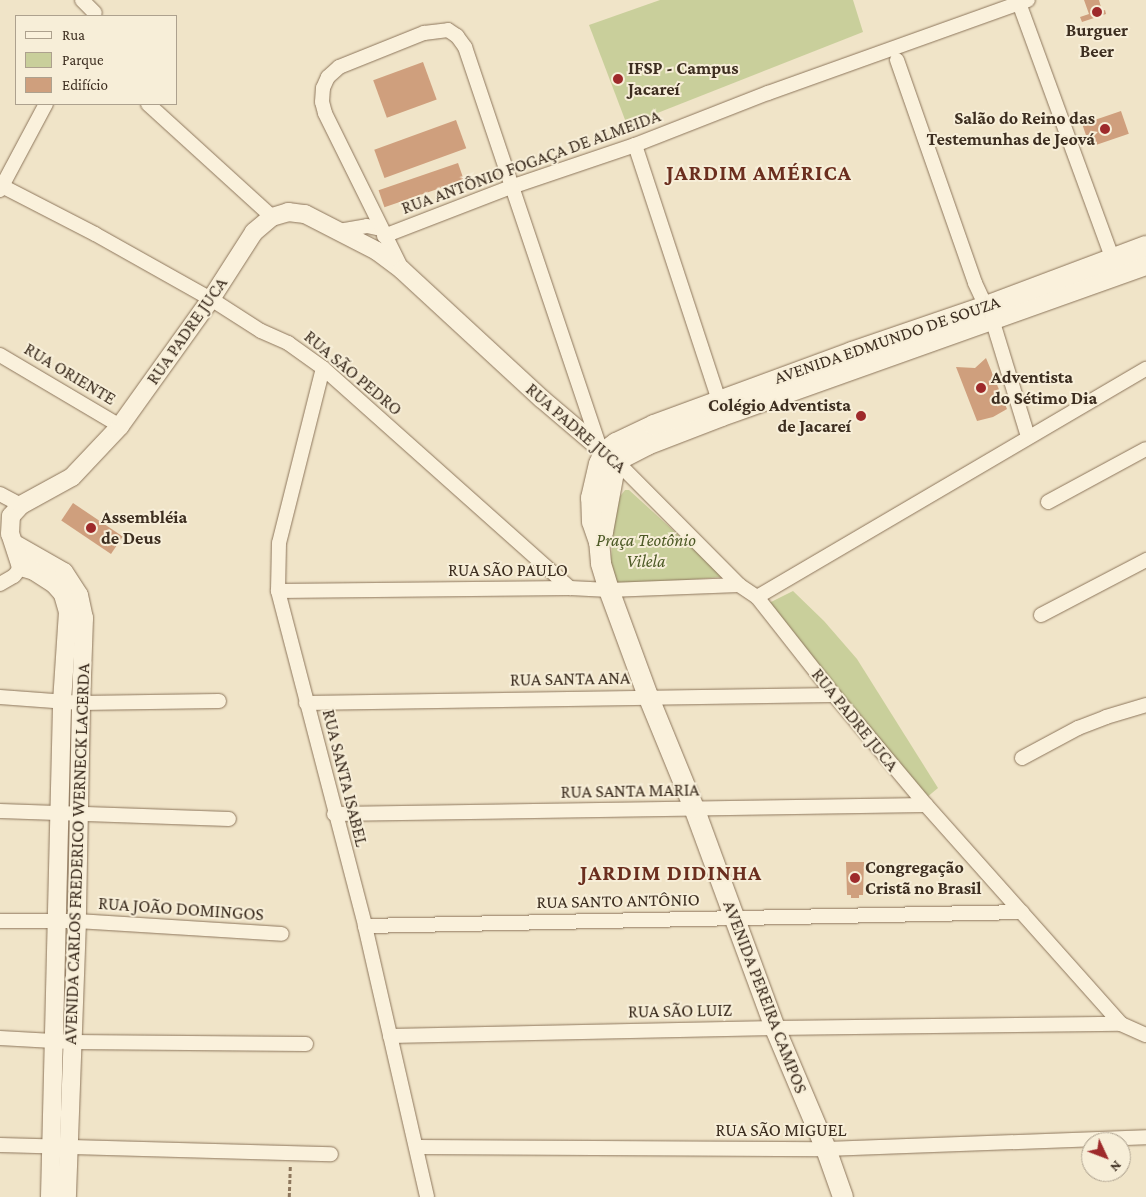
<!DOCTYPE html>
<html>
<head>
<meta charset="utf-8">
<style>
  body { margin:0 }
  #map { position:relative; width:1146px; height:1197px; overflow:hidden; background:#f0e4c8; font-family:"Crimson Pro",serif }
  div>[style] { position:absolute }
  .green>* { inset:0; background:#c9cf9b }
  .building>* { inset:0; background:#cf9f7d; transform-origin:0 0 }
  .path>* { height:2.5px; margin-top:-1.25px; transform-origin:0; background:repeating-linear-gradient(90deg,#8d765c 0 4px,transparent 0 6.5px) }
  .roads { filter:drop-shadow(0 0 1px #8d765c) drop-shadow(0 0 1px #8d765c) }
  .minor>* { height:14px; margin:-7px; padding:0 7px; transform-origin:7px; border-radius:7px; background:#faf1dc }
  .tertiary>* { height:18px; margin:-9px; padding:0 9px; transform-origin:9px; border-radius:9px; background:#faf1dc }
  .secondary>* { height:20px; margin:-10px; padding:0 10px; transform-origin:10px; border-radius:10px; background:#faf1dc }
  .dots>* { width:14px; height:14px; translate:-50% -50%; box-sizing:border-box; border:2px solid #f7eed8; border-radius:50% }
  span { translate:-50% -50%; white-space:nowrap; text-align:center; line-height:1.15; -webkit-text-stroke:4px #f7eed8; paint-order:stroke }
  .poi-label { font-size:18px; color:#3d2e20; font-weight:700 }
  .left { translate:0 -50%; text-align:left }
  .right { translate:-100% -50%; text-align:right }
  .street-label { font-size:18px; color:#3d2e20 }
  .park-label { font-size:18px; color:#4d5a26; font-style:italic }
  .district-label { font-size:22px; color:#6b2e1e; font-weight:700; letter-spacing:1px }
  .legend { position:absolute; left:15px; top:15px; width:162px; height:90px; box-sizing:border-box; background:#f7eed8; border:1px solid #ada18e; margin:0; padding:6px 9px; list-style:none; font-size:15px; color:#3d2e20 }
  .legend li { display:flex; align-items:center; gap:10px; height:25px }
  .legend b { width:25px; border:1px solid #ada18e }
  .north { position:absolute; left:1081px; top:1132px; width:50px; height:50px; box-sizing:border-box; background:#f7eed8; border:1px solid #ada18e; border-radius:50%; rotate:133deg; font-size:14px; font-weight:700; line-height:20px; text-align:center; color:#3d2e20 }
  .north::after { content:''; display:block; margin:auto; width:18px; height:22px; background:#9e2a2b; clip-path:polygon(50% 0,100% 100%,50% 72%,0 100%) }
</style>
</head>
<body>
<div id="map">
  <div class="green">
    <div style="clip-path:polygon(660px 0,853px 0,863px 32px,627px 125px,589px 25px)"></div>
    <div style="clip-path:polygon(625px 490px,629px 490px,720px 573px,721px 577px,619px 586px,610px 575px,613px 527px,618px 499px)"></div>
    <div style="clip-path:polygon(793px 591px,824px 621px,857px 659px,938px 788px,926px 798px,841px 697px,769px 603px)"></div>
  </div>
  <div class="building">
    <div style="clip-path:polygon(1084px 0,1099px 0,1102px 11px,1105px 10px,1106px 14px,1082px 22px,1080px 17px,1089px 14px)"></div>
    <div style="left:423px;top:62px;width:40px;height:53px;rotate:70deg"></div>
    <div style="left:1121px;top:111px;width:24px;height:41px;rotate:71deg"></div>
    <div style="left:456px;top:120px;width:30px;height:87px;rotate:70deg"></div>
    <div style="left:458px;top:163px;width:18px;height:84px;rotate:71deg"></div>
    <div style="clip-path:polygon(986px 358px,1007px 409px,993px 417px,977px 421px,956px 367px,975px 368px)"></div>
    <div style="left:73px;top:503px;width:60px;height:21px;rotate:34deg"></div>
    <div style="clip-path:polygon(846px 862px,864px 862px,863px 895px,859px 895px,859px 898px,851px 898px,851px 895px,847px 895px)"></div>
  </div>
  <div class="path">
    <div style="left:289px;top:1197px;width:32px;rotate:-88deg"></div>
  </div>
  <div class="roads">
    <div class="minor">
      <div style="left:82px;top:0;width:18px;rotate:45deg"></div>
      <div style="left:1019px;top:3px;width:279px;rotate:69.9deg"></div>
      <div style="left:897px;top:60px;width:236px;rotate:70.7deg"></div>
      <div style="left:975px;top:283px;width:40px;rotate:65deg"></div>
      <div style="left:992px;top:319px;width:123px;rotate:73deg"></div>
      <div style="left:148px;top:104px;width:168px;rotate:42.3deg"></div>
      <div style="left:635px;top:145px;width:268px;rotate:71.8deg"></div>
      <div style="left:0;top:185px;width:107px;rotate:27.3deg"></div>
      <div style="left:95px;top:234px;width:133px;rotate:29.3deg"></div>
      <div style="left:211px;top:299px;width:59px;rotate:32.6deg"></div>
      <div style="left:261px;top:331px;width:30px;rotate:24deg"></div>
      <div style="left:288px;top:343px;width:43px;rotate:35.5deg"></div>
      <div style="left:323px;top:368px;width:331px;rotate:41.7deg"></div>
      <div style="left:0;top:190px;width:98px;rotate:-61.9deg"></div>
      <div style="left:339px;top:231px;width:28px;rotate:-10deg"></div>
      <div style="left:367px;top:226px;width:14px;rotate:12deg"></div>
      <div style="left:384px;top:236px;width:136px;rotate:-21.1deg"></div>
      <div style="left:511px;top:187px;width:131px;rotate:-18.7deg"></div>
      <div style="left:635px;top:145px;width:143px;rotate:-21.4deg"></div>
      <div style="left:768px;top:93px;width:276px;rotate:-19.7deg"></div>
      <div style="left:401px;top:267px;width:172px;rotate:-116.3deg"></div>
      <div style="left:325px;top:113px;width:11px;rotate:-105deg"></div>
      <div style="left:322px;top:102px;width:14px;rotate:-86deg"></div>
      <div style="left:323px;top:88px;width:12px;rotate:-66deg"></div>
      <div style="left:328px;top:77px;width:15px;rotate:-42deg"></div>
      <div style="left:339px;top:67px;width:92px;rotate:-21.8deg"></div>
      <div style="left:424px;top:33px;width:24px;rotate:-7deg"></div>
      <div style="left:448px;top:30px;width:11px;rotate:34deg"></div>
      <div style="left:457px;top:36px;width:14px;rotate:54deg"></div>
      <div style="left:465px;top:47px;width:420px;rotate:71.4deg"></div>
      <div style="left:0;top:355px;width:139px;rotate:30.6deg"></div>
      <div style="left:323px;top:368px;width:180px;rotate:104.1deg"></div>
      <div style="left:279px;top:543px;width:48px;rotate:91.2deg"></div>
      <div style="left:278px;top:591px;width:346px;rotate:75.4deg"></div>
      <div style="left:365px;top:926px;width:278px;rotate:77.1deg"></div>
      <div style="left:616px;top:461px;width:175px;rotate:45.2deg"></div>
      <div style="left:739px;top:585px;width:22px;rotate:34deg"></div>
      <div style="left:757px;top:597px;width:125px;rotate:51.8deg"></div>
      <div style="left:834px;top:695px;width:143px;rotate:50.1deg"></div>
      <div style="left:926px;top:805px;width:293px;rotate:48.3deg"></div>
      <div style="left:1121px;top:1024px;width:27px;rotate:24deg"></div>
      <div style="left:0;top:494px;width:24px;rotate:28deg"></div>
      <div style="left:1048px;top:502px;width:111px;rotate:-28.4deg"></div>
      <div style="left:0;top:584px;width:16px;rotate:-30deg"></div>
      <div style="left:14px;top:576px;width:11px;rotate:-52deg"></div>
      <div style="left:278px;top:591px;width:292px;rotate:-0.6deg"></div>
      <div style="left:570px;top:588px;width:39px;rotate:3deg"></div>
      <div style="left:609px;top:590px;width:130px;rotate:-2.2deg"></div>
      <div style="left:757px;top:597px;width:451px;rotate:-30.4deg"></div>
      <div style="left:1041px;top:615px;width:119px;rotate:-27.6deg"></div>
      <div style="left:0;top:697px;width:81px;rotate:4.2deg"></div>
      <div style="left:81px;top:703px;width:138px;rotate:-0.8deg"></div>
      <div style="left:306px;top:703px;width:528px;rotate:-0.87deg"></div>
      <div style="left:1022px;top:758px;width:64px;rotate:-28.2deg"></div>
      <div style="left:1078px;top:728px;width:30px;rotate:-21deg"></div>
      <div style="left:1106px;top:717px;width:42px;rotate:-16.7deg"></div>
      <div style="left:0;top:811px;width:229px;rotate:2deg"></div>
      <div style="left:334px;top:814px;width:592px;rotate:-0.87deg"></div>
      <div style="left:0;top:921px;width:77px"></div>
      <div style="left:77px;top:921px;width:205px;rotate:3.6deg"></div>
      <div style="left:365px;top:926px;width:657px;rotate:-1.22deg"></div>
      <div style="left:390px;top:1036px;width:385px;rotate:-1.2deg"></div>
      <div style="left:775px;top:1028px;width:346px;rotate:-0.7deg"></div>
      <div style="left:0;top:1038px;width:71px;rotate:3.2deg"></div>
      <div style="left:71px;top:1042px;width:235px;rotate:0.5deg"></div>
      <div style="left:0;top:1145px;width:331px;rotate:1.6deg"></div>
      <div style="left:417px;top:1147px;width:409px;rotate:0.3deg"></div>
      <div style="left:826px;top:1149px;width:320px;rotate:-2.1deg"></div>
    </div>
    <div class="tertiary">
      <div style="left:15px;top:544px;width:56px;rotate:29.7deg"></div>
      <div style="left:64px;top:572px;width:27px;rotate:57deg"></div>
      <div style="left:79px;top:595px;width:24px;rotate:78deg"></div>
      <div style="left:84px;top:618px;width:85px;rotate:92deg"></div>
      <div style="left:81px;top:703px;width:218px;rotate:91.1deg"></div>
      <div style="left:77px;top:921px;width:276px;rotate:92.1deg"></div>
      <div style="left:50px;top:1197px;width:495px;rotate:-88.6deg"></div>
      <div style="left:62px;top:702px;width:90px;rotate:-86.2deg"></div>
      <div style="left:68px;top:612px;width:19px;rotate:-106deg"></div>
      <div style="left:63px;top:594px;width:13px;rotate:-132deg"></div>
      <div style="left:54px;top:584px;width:24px;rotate:-147deg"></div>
      <div style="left:34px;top:571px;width:14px;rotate:-163deg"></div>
      <div style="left:21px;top:567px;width:35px;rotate:-108deg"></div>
      <div style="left:10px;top:534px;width:18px;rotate:-87deg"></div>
      <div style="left:11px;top:516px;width:15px;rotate:-48deg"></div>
      <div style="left:21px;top:505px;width:58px;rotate:-28.8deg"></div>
      <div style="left:72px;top:477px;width:70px;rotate:-46.7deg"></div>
      <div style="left:120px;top:426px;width:156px;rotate:-54.4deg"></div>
      <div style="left:211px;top:299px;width:80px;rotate:-57.3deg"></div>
      <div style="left:254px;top:232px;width:23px;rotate:-40deg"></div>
      <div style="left:272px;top:217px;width:17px;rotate:-17deg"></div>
      <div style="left:288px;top:212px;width:17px;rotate:7deg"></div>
      <div style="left:305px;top:214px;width:81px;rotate:27.2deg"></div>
      <div style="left:377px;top:251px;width:31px;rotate:37deg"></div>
      <div style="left:402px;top:270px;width:190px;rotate:42.7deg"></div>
      <div style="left:542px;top:399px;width:94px;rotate:40.3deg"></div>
    </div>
    <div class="secondary">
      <div style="left:599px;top:542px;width:11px;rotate:-68deg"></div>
      <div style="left:603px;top:532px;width:72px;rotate:-79.6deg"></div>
      <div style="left:616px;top:461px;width:35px;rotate:-27deg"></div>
      <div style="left:647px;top:445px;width:80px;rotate:-21.1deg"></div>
      <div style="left:722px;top:416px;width:450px;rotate:-19.6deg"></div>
      <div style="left:843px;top:1197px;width:51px;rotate:-109.5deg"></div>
      <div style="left:826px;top:1149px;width:131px;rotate:-112.9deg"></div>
      <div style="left:775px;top:1028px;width:234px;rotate:-110.2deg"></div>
      <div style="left:694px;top:808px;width:121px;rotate:-112.3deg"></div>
      <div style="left:648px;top:696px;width:113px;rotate:-110.2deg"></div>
      <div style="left:609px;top:590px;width:28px;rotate:-107deg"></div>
      <div style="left:601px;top:563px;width:21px;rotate:-95deg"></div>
      <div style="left:599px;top:542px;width:21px;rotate:-109deg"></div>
      <div style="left:592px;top:522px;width:24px;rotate:-92deg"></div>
      <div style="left:591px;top:498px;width:35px;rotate:-77deg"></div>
      <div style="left:599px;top:464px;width:13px;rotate:-67deg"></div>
      <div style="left:604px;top:452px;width:15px;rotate:-37deg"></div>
      <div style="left:616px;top:443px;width:42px;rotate:-25.3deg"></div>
      <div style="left:654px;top:425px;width:211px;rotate:-20.2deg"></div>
      <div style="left:852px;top:352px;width:142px;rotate:-18.9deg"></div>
      <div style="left:986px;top:306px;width:171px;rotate:-20.6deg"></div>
    </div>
  </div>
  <div class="dots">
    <div style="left:1097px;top:12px;background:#9e2a2b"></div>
    <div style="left:618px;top:79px;background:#9e2a2b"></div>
    <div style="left:1105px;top:129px;background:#9e2a2b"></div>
    <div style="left:981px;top:388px;background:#9e2a2b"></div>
    <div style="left:861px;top:416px;background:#9e2a2b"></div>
    <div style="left:91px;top:528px;background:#9e2a2b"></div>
    <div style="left:855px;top:878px;background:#9e2a2b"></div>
  </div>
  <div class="poi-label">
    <span style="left:1097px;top:41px">Burguer<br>Beer</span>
    <span class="left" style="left:628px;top:79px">IFSP - Campus<br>Jacareí</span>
    <span class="right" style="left:1095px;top:129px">Salão do Reino das<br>Testemunhas de Jeová</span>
    <span class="left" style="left:991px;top:388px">Adventista<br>do Sétimo Dia</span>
    <span class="right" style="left:851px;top:416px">Colégio Adventista<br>de Jacareí</span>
    <span class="left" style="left:101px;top:528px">Assembléia<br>de Deus</span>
    <span class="left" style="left:865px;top:878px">Congregação<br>Cristã no Brasil</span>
  </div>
  <div class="street-label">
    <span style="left:531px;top:162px;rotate:-20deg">RUA ANTÔNIO FOGAÇA DE ALMEIDA</span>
    <span style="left:187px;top:331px;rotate:-55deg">RUA PADRE JUCA</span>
    <span style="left:887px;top:340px;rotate:-19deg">AVENIDA EDMUNDO DE SOUZA</span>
    <span style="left:353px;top:373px;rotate:40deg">RUA SÃO PEDRO</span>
    <span style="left:70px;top:374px;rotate:31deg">RUA ORIENTE</span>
    <span style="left:576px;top:428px;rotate:41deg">RUA PADRE JUCA</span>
    <span style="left:508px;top:570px">RUA SÃO PAULO</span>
    <span style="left:570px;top:679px;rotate:-1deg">RUA SANTA ANA</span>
    <span style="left:855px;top:720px;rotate:51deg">RUA PADRE JUCA</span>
    <span style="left:345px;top:778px;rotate:76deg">RUA SANTA ISABEL</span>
    <span style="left:630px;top:791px;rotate:-1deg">RUA SANTA MARIA</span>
    <span style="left:77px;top:854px;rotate:-88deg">AVENIDA CARLOS FREDERICO WERNECK LACERDA</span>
    <span style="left:618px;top:901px;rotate:-1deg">RUA SANTO ANTÔNIO</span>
    <span style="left:181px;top:909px;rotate:4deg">RUA JOÃO DOMINGOS</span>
    <span style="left:765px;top:997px;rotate:69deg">AVENIDA PEREIRA CAMPOS</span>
    <span style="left:680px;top:1011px;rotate:-1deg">RUA SÃO LUIZ</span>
    <span style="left:781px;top:1130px">RUA SÃO MIGUEL</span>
  </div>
  <div class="park-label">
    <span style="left:646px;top:551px">Praça Teotônio<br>Vilela</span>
  </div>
  <div class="district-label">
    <span style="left:759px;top:173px">JARDIM AMÉRICA</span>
    <span style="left:671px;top:873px">JARDIM DIDINHA</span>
  </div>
  <ul class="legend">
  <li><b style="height:6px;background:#faf1dc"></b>Rua</li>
  <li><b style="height:14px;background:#c9cf9b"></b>Parque</li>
  <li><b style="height:14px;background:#cf9f7d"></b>Edifício</li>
  </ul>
  <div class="north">N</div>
</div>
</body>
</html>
